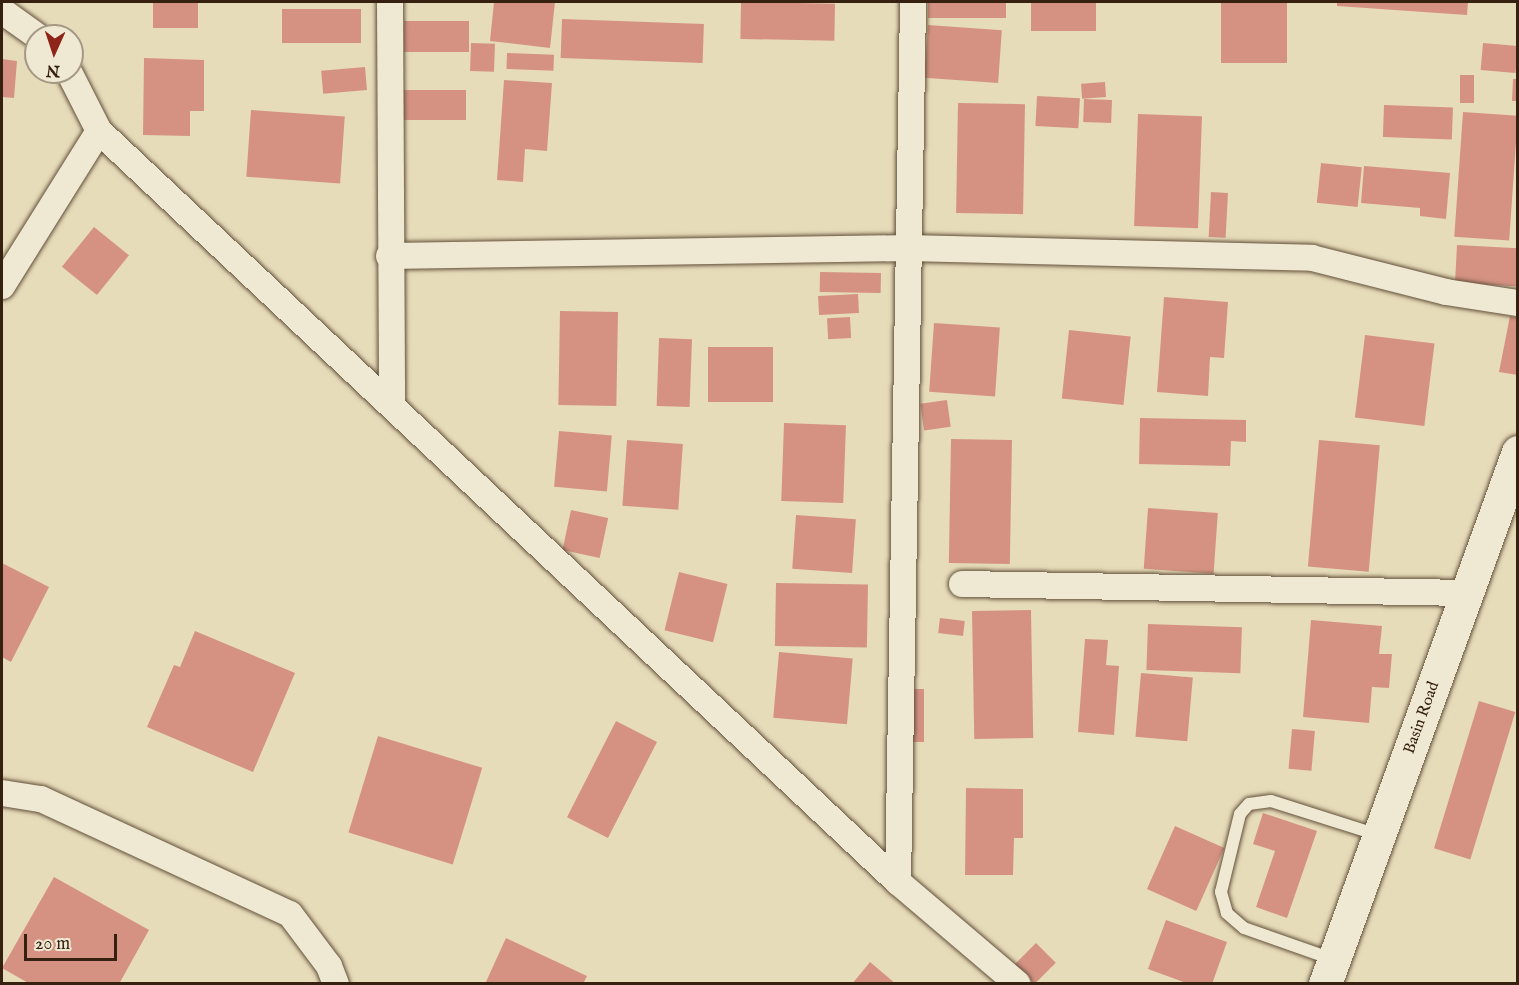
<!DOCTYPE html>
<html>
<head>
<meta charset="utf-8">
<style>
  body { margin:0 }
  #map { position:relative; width:1519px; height:985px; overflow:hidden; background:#e7dcba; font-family:"IM FELL English",serif }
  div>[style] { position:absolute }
  .building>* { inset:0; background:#d59283; transform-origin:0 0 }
  .roads { filter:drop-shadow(0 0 2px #62503a) drop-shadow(0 0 2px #62503a) }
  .lane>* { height:12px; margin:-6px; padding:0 6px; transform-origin:6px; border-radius:6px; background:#efe8d2 }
  .street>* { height:26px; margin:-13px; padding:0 13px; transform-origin:13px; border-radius:13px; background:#efe8d2 }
  .secondary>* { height:33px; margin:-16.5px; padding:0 16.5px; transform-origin:16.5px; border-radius:16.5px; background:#efe8d2 }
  span { translate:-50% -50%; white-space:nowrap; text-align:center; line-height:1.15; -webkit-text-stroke:4.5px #efe8d2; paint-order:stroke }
  .street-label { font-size:16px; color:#362110 }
  .frame { position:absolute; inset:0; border:3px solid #362110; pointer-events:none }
  .north { position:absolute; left:24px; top:24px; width:60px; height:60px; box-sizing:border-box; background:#efe8d2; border:2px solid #a59884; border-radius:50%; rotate:183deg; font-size:16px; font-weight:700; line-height:24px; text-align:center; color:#362110 }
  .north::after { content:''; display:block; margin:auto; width:21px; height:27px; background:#8f2418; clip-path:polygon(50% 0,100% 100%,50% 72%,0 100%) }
  .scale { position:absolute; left:24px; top:934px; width:93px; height:27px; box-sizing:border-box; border:3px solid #362110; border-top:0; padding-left:8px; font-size:18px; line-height:21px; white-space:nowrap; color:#362110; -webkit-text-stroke:4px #efe8d2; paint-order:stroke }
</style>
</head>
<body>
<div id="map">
  <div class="building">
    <div style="left:153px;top:2px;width:45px;height:26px"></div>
    <div style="clip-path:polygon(494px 2px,555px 2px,550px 48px,490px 41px)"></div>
    <div style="left:741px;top:2px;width:94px;height:37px;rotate:1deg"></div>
    <div style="left:928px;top:2px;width:78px;height:16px"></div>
    <div style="left:1031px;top:2px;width:65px;height:29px"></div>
    <div style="left:1221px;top:2px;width:66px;height:61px"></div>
    <div style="clip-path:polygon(1337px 2px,1468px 2px,1467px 15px,1337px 6px)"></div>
    <div style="left:282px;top:9px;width:79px;height:34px"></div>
    <div style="left:562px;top:19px;width:142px;height:39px;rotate:2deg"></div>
    <div style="left:404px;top:21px;width:65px;height:31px"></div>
    <div style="left:928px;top:25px;width:74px;height:53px;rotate:4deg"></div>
    <div style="left:471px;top:43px;width:24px;height:28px;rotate:2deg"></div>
    <div style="left:1483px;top:43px;width:35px;height:27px;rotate:5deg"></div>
    <div style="left:507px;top:53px;width:47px;height:16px;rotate:2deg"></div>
    <div style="clip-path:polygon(144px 58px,204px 60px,204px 111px,190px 111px,190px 136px,143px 135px)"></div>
    <div style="clip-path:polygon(2px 59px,17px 61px,14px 98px,2px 97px)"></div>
    <div style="left:365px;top:67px;width:23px;height:44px;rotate:85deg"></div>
    <div style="left:1460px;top:75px;width:14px;height:28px"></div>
    <div style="clip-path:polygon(1513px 79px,1518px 79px,1518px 101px,1512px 101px)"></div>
    <div style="clip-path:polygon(504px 80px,552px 83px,547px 151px,525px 149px,523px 182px,497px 180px)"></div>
    <div style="left:1105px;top:82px;width:15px;height:24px;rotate:86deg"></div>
    <div style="left:403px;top:90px;width:63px;height:30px"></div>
    <div style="left:1037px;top:96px;width:43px;height:30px;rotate:3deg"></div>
    <div style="left:1084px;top:99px;width:28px;height:23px;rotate:2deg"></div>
    <div style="left:958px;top:103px;width:67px;height:110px;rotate:1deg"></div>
    <div style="left:1384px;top:105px;width:69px;height:32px;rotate:2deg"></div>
    <div style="left:251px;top:110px;width:94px;height:67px;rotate:4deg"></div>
    <div style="left:1463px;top:112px;width:55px;height:125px;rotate:4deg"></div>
    <div style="left:1138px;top:114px;width:64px;height:112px;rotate:2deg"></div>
    <div style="left:1321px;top:163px;width:41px;height:40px;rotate:6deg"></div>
    <div style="clip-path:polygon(1364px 166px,1450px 173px,1446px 219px,1420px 216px,1420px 208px,1361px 203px)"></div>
    <div style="left:1211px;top:192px;width:17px;height:45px;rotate:3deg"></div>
    <div style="left:94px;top:227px;width:45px;height:51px;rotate:39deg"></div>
    <div style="left:1457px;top:245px;width:61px;height:38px;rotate:3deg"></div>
    <div style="left:820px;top:272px;width:61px;height:20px;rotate:1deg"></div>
    <div style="left:858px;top:294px;width:19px;height:40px;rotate:87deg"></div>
    <div style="clip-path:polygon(1164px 297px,1228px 302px,1224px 358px,1210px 357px,1208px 396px,1157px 392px)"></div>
    <div style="left:560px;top:311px;width:58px;height:94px;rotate:1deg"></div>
    <div style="clip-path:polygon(1510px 316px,1518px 318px,1518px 375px,1499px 372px)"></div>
    <div style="left:850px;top:317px;width:21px;height:23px;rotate:87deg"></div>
    <div style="left:934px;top:323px;width:66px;height:69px;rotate:4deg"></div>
    <div style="left:1069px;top:330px;width:62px;height:69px;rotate:6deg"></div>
    <div style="left:1365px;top:335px;width:70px;height:83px;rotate:7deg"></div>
    <div style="left:659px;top:338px;width:33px;height:68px;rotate:2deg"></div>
    <div style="left:708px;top:347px;width:65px;height:55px"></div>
    <div style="left:947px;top:400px;width:27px;height:27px;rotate:82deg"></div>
    <div style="clip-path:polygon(1140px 418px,1246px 420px,1246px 442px,1231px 441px,1230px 466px,1139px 464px)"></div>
    <div style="left:784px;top:423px;width:62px;height:78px;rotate:2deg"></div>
    <div style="left:559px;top:431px;width:53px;height:56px;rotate:5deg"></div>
    <div style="left:951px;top:439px;width:61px;height:124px;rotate:1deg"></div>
    <div style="left:627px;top:440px;width:56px;height:66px;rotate:4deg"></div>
    <div style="left:1319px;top:440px;width:61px;height:127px;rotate:5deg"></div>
    <div style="left:1148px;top:508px;width:70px;height:61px;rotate:4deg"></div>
    <div style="left:571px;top:510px;width:38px;height:41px;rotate:12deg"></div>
    <div style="left:796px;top:515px;width:60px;height:54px;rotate:4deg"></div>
    <div style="clip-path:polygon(2px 563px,49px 587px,11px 662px,2px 657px)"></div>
    <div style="left:679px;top:572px;width:50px;height:60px;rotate:14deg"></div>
    <div style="left:776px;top:583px;width:92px;height:63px;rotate:1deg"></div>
    <div style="left:1031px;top:610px;width:128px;height:59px;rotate:89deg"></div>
    <div style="left:940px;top:618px;width:25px;height:15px;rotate:7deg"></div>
    <div style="clip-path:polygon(1311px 620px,1382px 626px,1379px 654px,1392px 654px,1389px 688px,1372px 687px,1369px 723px,1303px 717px)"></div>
    <div style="left:1148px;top:624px;width:94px;height:46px;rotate:2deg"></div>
    <div style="clip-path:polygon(195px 631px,295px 673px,253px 772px,147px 727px,174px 665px,180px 667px)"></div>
    <div style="clip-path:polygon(1085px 639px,1108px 640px,1106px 665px,1119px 666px,1114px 735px,1078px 732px)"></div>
    <div style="left:779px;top:652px;width:74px;height:66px;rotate:5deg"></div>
    <div style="left:1141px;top:673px;width:52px;height:64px;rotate:5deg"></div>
    <div style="left:912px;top:689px;width:12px;height:53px"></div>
    <div style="left:1479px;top:701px;width:38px;height:154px;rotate:17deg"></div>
    <div style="left:616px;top:721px;width:46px;height:108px;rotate:27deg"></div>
    <div style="left:1292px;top:729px;width:23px;height:40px;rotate:5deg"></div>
    <div style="left:378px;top:736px;width:109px;height:101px;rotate:17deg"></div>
    <div style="clip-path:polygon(966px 788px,1023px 789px,1023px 838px,1014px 838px,1013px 875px,965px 875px)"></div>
    <div style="clip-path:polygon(1263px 813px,1317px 831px,1287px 918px,1256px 907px,1275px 851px,1253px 844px)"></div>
    <div style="left:1175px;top:826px;width:54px;height:69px;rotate:24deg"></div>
    <div style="clip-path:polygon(54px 877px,149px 930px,119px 984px,30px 984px,2px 968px)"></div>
    <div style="clip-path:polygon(1166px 920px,1227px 942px,1212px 984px,1189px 984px,1148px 969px)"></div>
    <div style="clip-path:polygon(506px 938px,587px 976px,583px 984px,485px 984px)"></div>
    <div style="left:1036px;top:943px;width:28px;height:30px;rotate:45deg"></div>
    <div style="clip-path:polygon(870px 962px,896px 984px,852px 984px)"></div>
  </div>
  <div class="roads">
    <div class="lane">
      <div style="left:1332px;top:959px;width:93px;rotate:-160.6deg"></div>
      <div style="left:1244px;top:928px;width:23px;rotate:-139deg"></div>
      <div style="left:1227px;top:913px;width:22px;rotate:-106deg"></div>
      <div style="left:1221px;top:892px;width:80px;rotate:-76.3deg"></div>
      <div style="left:1240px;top:814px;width:13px;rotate:-48deg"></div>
      <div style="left:1249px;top:804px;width:22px;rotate:-8deg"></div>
      <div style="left:1271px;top:801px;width:112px;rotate:17.6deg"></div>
    </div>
    <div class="street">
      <div style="left:390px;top:2px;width:401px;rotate:89.7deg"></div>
      <div style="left:2px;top:11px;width:43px;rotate:35.5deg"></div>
      <div style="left:69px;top:72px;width:66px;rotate:63deg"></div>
      <div style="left:389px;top:256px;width:519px;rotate:-0.88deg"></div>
      <div style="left:908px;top:248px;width:404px;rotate:1.4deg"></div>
      <div style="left:1312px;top:258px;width:138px;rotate:14.2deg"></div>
      <div style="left:1446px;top:292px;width:73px;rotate:8.7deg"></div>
      <div style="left:2px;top:286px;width:183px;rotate:-58deg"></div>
      <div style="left:99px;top:131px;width:1097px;rotate:43.23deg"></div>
      <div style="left:898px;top:882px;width:157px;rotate:40.4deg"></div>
      <div style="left:962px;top:584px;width:506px;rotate:1.02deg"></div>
      <div style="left:2px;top:793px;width:39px;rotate:9deg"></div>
      <div style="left:41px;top:799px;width:274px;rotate:24.8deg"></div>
      <div style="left:290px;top:914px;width:65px;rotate:53.1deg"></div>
      <div style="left:329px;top:966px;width:19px;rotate:69deg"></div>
      <div style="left:898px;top:882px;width:880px;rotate:-89.02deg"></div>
    </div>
    <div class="secondary">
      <div style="left:1325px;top:984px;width:566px;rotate:-70.06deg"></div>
    </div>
  </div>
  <div class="street-label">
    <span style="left:1422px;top:718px;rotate:-70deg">Basin Road</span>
  </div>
  <div class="frame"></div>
  <div class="north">N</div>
  <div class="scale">20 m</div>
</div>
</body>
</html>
